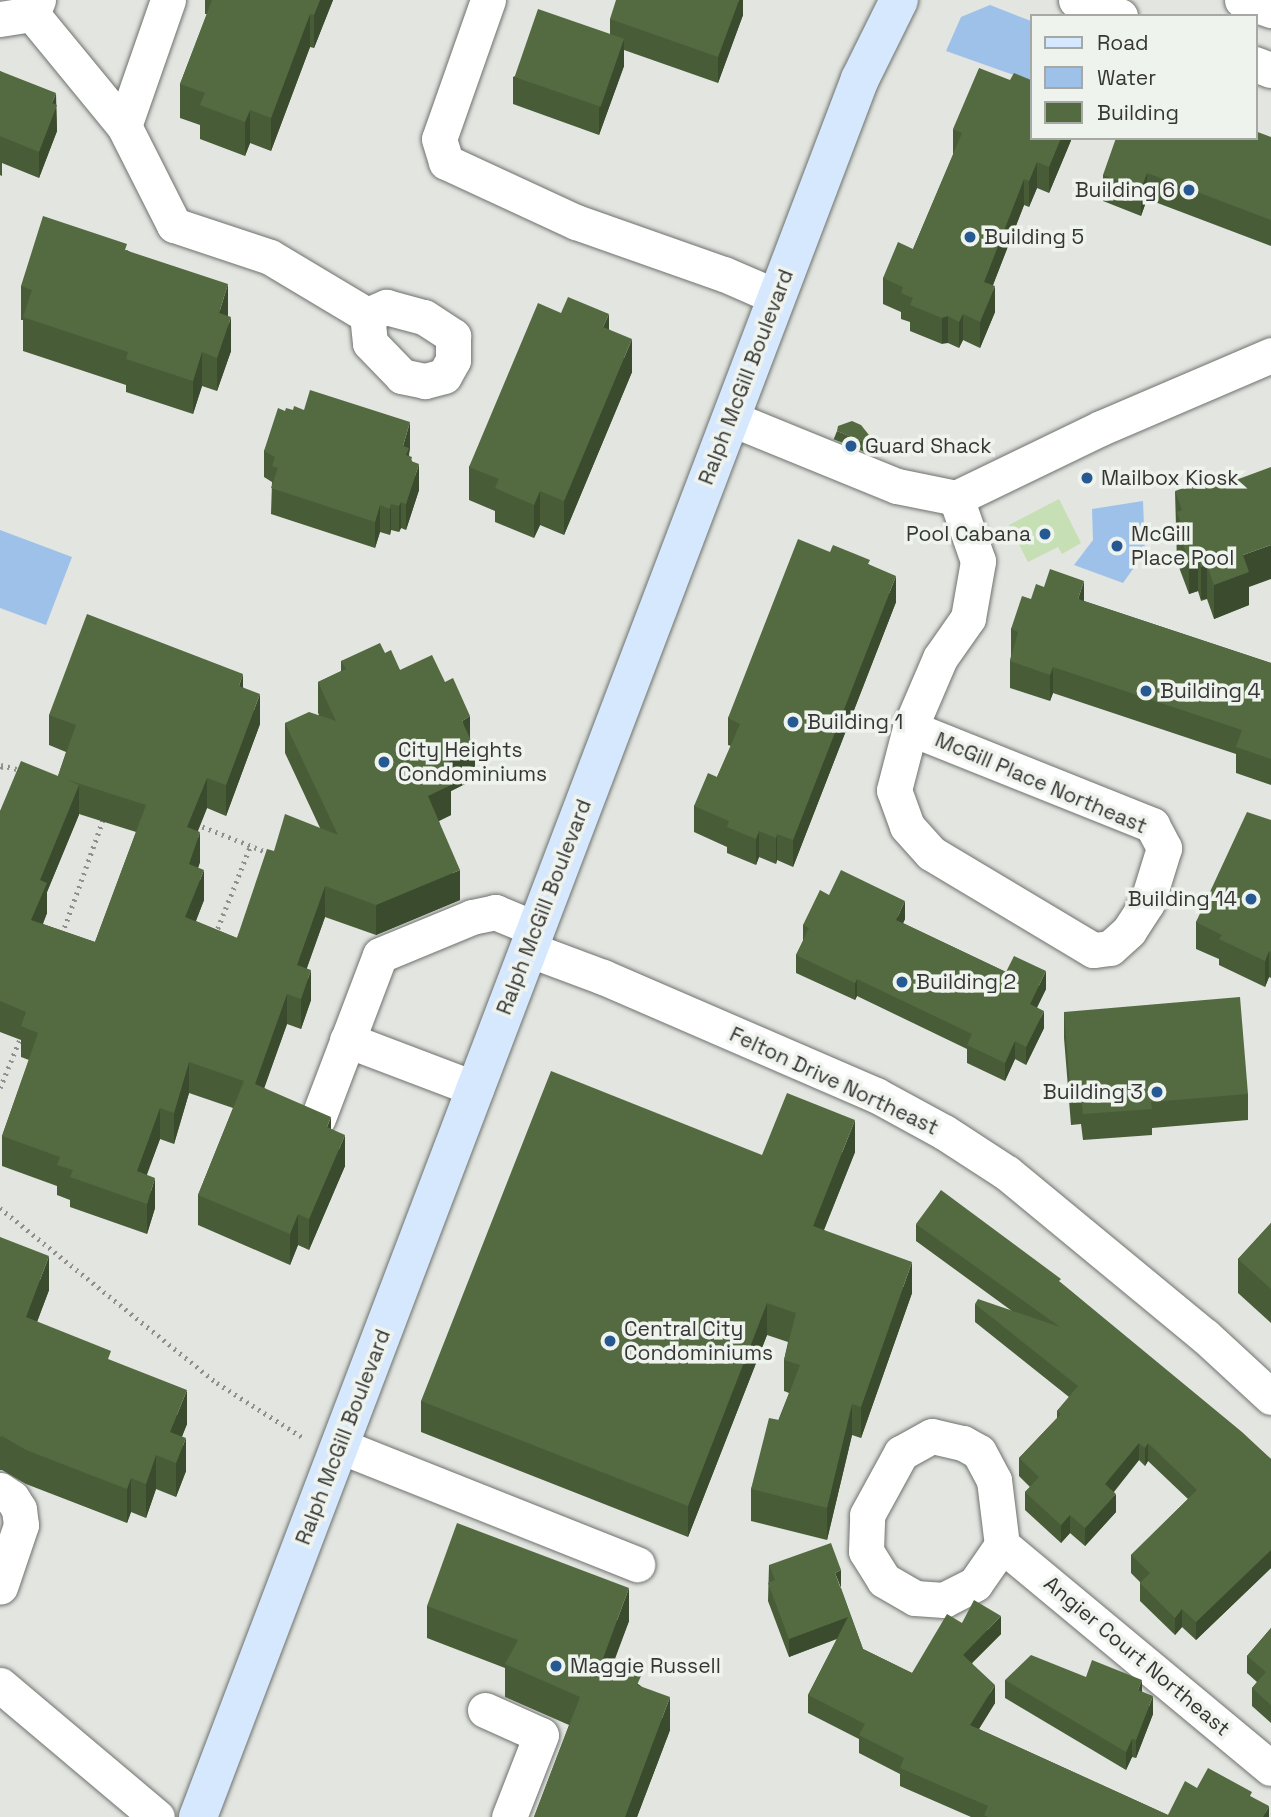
<!DOCTYPE html>
<html>
<head>
<meta charset="utf-8">
<style>
  body { margin:0 }
  #map { position:relative; width:1271px; height:1817px; overflow:hidden; background:#e2e5e0; font-family:"Space Grotesk",sans-serif }
  div>[style] { position:absolute }
  .green>* { inset:0; background:#c7dfb4 }
  .water>* { inset:0; background:#9ec1e9 }
  .path>* { height:4.5px; margin-top:-2.25px; transform-origin:0; background:repeating-linear-gradient(90deg,#8e908c 0 2px,transparent 0 7px) }
  .roads { filter:drop-shadow(0 0 2px #6f726d) drop-shadow(0 0 2px #6f726d) }
  .minor>* { height:35px; margin:-17.5px; padding:0 17.5px; transform-origin:17.5px; border-radius:17.5px; background:#fff }
  .major>* { height:38px; margin:-19px; padding:0 19px; transform-origin:19px; border-radius:19px; background:#d6e8fe }
  .wall>* { inset:0; background:#485c38; transform-origin:0 0 }
  .shaded-wall>* { inset:0; background:#3b4b2e; transform-origin:0 0 }
  .building>* { inset:0; background:#546b41; transform-origin:0 0 }
  .dots>* { width:19px; height:19px; translate:-50% -50%; box-sizing:border-box; border:4px solid #eff3ed; border-radius:50% }
  span { translate:-50% -50%; white-space:nowrap; text-align:center; line-height:1.15; -webkit-text-stroke:7px #eff3ed; paint-order:stroke }
  .poi-label { font-size:21px; color:#363735 }
  .right { translate:-100% -50%; text-align:right }
  .left { translate:0 -50%; text-align:left }
  .street-label { font-size:21px; color:#363735 }
  .legend { position:absolute; left:1030px; top:14px; width:228px; height:126px; box-sizing:border-box; background:#eff3ed; border:2px solid #a5a8a3; margin:0; padding:9px 12px; list-style:none; font-size:21px; color:#363735 }
  .legend li { display:flex; align-items:center; gap:14px; height:35px }
  .legend b { width:35px; border:2px solid #a5a8a3 }
</style>
</head>
<body>
<div id="map">
  <div class="green">
    <div style="clip-path:polygon(1059px 499px,1081px 543px,1062px 554px,1058px 547px,1028px 562px,1009px 525px)"></div>
  </div>
  <div class="water">
    <div style="clip-path:polygon(990px 5px,1031px 21px,1031px 81px,946px 51px,961px 17px)"></div>
    <div style="clip-path:polygon(1143px 501px,1145px 552px,1123px 583px,1074px 565px,1093px 540px,1092px 509px)"></div>
    <div style="clip-path:polygon(0 530px,72px 557px,46px 625px,0 608px)"></div>
  </div>
  <div class="path">
    <div style="left:0;top:769px;width:4px;rotate:-76deg"></div>
    <div style="left:1px;top:765px;width:21px;rotate:14deg"></div>
    <div style="left:196px;top:824px;width:79px;rotate:21.7deg"></div>
    <div style="left:62px;top:934px;width:124px;rotate:-70.3deg"></div>
    <div style="left:215px;top:935px;width:98px;rotate:-68.4deg"></div>
    <div style="left:0;top:1088px;width:56px;rotate:-68deg"></div>
    <div style="left:0;top:1208px;width:279px;rotate:38.9deg"></div>
    <div style="left:217px;top:1383px;width:101px;rotate:32.4deg"></div>
  </div>
  <div class="roads">
    <div class="minor">
      <div style="left:38px;top:0;width:15px;rotate:113deg"></div>
      <div style="left:32px;top:14px;width:145px;rotate:50.6deg"></div>
      <div style="left:168px;top:0;width:133px;rotate:109.2deg"></div>
      <div style="left:124px;top:126px;width:111px;rotate:63.2deg"></div>
      <div style="left:174px;top:225px;width:101px;rotate:18.4deg"></div>
      <div style="left:270px;top:257px;width:113px;rotate:30.9deg"></div>
      <div style="left:488px;top:0;width:147px;rotate:109.4deg"></div>
      <div style="left:439px;top:139px;width:24px;rotate:73deg"></div>
      <div style="left:446px;top:162px;width:143px;rotate:24.8deg"></div>
      <div style="left:576px;top:222px;width:157px;rotate:19.4deg"></div>
      <div style="left:724px;top:274px;width:58px;rotate:23.5deg"></div>
      <div style="left:1076px;top:0;width:47px;rotate:20deg"></div>
      <div style="left:1242px;top:0;width:31px;rotate:19deg"></div>
      <div style="left:0;top:19px;width:32px;rotate:-9deg"></div>
      <div style="left:1255px;top:64px;width:17px;rotate:21deg"></div>
      <div style="left:386px;top:307px;width:39px;rotate:15deg"></div>
      <div style="left:424px;top:317px;width:35px;rotate:33deg"></div>
      <div style="left:453px;top:336px;width:24px;rotate:90deg"></div>
      <div style="left:453px;top:360px;width:18px;rotate:119deg"></div>
      <div style="left:444px;top:376px;width:20px;rotate:165deg"></div>
      <div style="left:425px;top:381px;width:24px;rotate:-168deg"></div>
      <div style="left:402px;top:376px;width:46px;rotate:-134.1deg"></div>
      <div style="left:370px;top:343px;width:28px;rotate:-96deg"></div>
      <div style="left:367px;top:315px;width:21px;rotate:-23deg"></div>
      <div style="left:730px;top:418px;width:180px;rotate:22.2deg"></div>
      <div style="left:897px;top:486px;width:60px;rotate:11.5deg"></div>
      <div style="left:956px;top:498px;width:161px;rotate:-25.8deg"></div>
      <div style="left:1101px;top:428px;width:185px;rotate:-23.2deg"></div>
      <div style="left:910px;top:728px;width:261px;rotate:21.8deg"></div>
      <div style="left:1152px;top:825px;width:26px;rotate:62deg"></div>
      <div style="left:1164px;top:848px;width:58px;rotate:107.2deg"></div>
      <div style="left:1147px;top:903px;width:33px;rotate:123deg"></div>
      <div style="left:1129px;top:931px;width:25px;rotate:138deg"></div>
      <div style="left:1110px;top:948px;width:17px;rotate:173deg"></div>
      <div style="left:1093px;top:950px;width:189px;rotate:-149.1deg"></div>
      <div style="left:931px;top:853px;width:36px;rotate:-132deg"></div>
      <div style="left:907px;top:826px;width:38px;rotate:-110deg"></div>
      <div style="left:894px;top:790px;width:64px;rotate:-75.5deg"></div>
      <div style="left:910px;top:728px;width:76px;rotate:-66.8deg"></div>
      <div style="left:940px;top:658px;width:49px;rotate:-55deg"></div>
      <div style="left:968px;top:618px;width:58px;rotate:-80deg"></div>
      <div style="left:978px;top:561px;width:67px;rotate:-109.2deg"></div>
      <div style="left:528px;top:949px;width:80px;rotate:20.5deg"></div>
      <div style="left:603px;top:977px;width:297px;rotate:23.4deg"></div>
      <div style="left:876px;top:1095px;width:77px;rotate:28.6deg"></div>
      <div style="left:944px;top:1132px;width:75px;rotate:33.1deg"></div>
      <div style="left:1007px;top:1173px;width:256px;rotate:39.5deg"></div>
      <div style="left:1205px;top:1336px;width:90px;rotate:42.7deg"></div>
      <div style="left:347px;top:1040px;width:138px;rotate:20.8deg"></div>
      <div style="left:318px;top:1118px;width:174px;rotate:-69.2deg"></div>
      <div style="left:380px;top:955px;width:100px;rotate:-22.4deg"></div>
      <div style="left:472px;top:917px;width:24px;rotate:-12deg"></div>
      <div style="left:495px;top:912px;width:44px;rotate:22.5deg"></div>
      <div style="left:340px;top:1446px;width:320px;rotate:21.7deg"></div>
      <div style="left:0;top:1490px;width:14px;rotate:34deg"></div>
      <div style="left:12px;top:1498px;width:13px;rotate:58deg"></div>
      <div style="left:19px;top:1509px;width:16px;rotate:83deg"></div>
      <div style="left:21px;top:1525px;width:65px;rotate:108.7deg"></div>
      <div style="left:1002px;top:1545px;width:47px;rotate:124.7deg"></div>
      <div style="left:975px;top:1584px;width:35px;rotate:153deg"></div>
      <div style="left:944px;top:1600px;width:29px;rotate:-176deg"></div>
      <div style="left:915px;top:1598px;width:36px;rotate:-150deg"></div>
      <div style="left:884px;top:1580px;width:34px;rotate:-122deg"></div>
      <div style="left:866px;top:1551px;width:36px;rotate:-88deg"></div>
      <div style="left:867px;top:1515px;width:71px;rotate:-61.3deg"></div>
      <div style="left:901px;top:1453px;width:35px;rotate:-29deg"></div>
      <div style="left:932px;top:1436px;width:32px;rotate:13deg"></div>
      <div style="left:963px;top:1443px;width:18px;rotate:29deg"></div>
      <div style="left:979px;top:1452px;width:32px;rotate:62deg"></div>
      <div style="left:994px;top:1480px;width:65px;rotate:83deg"></div>
      <div style="left:1002px;top:1545px;width:349px;rotate:39.7deg"></div>
      <div style="left:0;top:1685px;width:205px;rotate:40.1deg"></div>
      <div style="left:485px;top:1710px;width:61px;rotate:24.1deg"></div>
      <div style="left:541px;top:1735px;width:88px;rotate:111.3deg"></div>
    </div>
    <div class="major">
      <div style="left:198px;top:1817px;width:1860px;rotate:-69.15deg"></div>
      <div style="left:860px;top:79px;width:88px;rotate:-63.7deg"></div>
    </div>
  </div>
  <div class="wall">
    <div style="clip-path:polygon(205px 0,333px 0,314px 48px,310px 47px,271px 151px,250px 143px,245px 156px,200px 139px,200px 125px,180px 118px,180px 84px,207px 14px,205px 14px)"></div>
    <div style="clip-path:polygon(743px 0,743px 15px,718px 83px,624px 50px,624px 66px,599px 135px,513px 104px,513px 77px,610px 34px,610px 19px)"></div>
    <div style="clip-path:polygon(0 71px,56px 104px,57px 131px,39px 178px,2px 163px,2px 176px,0 175px)"></div>
    <div style="clip-path:polygon(953px 129px,1031px 138px,1072px 138px,1049px 193px,1037px 188px,1029px 207px,1024px 205px,993px 285px,995px 312px,980px 348px,963px 340px,959px 348px,948px 343px,942px 344px,910px 331px,910px 322px,901px 319px,901px 312px,883px 304px,883px 278px,913px 249px,953px 155px)"></div>
    <div style="clip-path:polygon(1271px 137px,1271px 246px,1147px 199px,1141px 216px,1103px 201px,1103px 175px)"></div>
    <div style="clip-path:polygon(127px 250px,228px 316px,231px 351px,217px 391px,202px 386px,193px 414px,126px 392px,126px 385px,23px 351px,23px 320px,21px 320px,21px 286px)"></div>
    <div style="clip-path:polygon(561px 313px,609px 329px,632px 372px,564px 535px,540px 525px,534px 538px,495px 522px,495px 511px,469px 500px,469px 467px)"></div>
    <div style="clip-path:polygon(293px 410px,410px 448px,409px 455px,412px 461px,419px 490px,406px 530px,401px 528px,399px 532px,391px 530px,390px 535px,380px 532px,375px 548px,271px 514px,272px 482px,264px 477px,264px 451px,285px 411px)"></div>
    <div style="left:837px;top:431px;width:35px;height:9px;rotate:22deg"></div>
    <div style="clip-path:polygon(1175px 491px,1249px 587px,1249px 605px,1214px 619px,1207px 599px,1201px 601px,1198px 591px,1189px 594px,1177px 562px)"></div>
    <div style="clip-path:polygon(830px 552px,870px 565px,896px 602px,793px 867px,777px 860px,776px 864px,759px 857px,756px 865px,727px 853px,727px 847px,694px 832px,694px 806px,717px 777px,731px 746px,728px 745px,728px 718px)"></div>
    <div style="clip-path:polygon(1031px 599px,1084px 601px,1271px 663px,1271px 785px,1236px 773px,1236px 754px,1053px 693px,1050px 701px,1010px 688px,1010px 661px,1011px 656px,1011px 629px)"></div>
    <div style="clip-path:polygon(evenodd,385px 653px,400px 670px,470px 740px,475px 779px,451px 791px,451px 815px,439px 821px,460px 900px,376px 935px,325px 917px,307px 968px,311px 1000px,301px 1029px,287px 1024px,264px 1088px,331px 1129px,345px 1166px,309px 1250px,298px 1245px,290px 1265px,198px 1225px,198px 1195px,233px 1108px,189px 1093px,174px 1144px,160px 1139px,146px 1175px,155px 1208px,147px 1234px,70px 1207px,70px 1200px,57px 1195px,57px 1186px,2px 1166px,2px 1136px,29px 1060px,21px 1057px,21px 1040px,0 1032px,0 811px,58px 776px,66px 752px,49px 745px,49px 715px,243px 687px,260px 724px,226px 816px,207px 808px,198px 831px,200px 862px,198px 868px,204px 900px,196px 921px,237px 938px,274px 851px,320px 828px,285px 753px,285px 723px,319px 715px,318px 713px,318px 682px,341px 671px,341px 661px,385px 653px,79px 814px,136px 832px,95px 942px,43px 924px,47px 913px,47px 892px,79px 814px)"></div>
    <div style="clip-path:polygon(1271px 820px,1271px 978px,1269px 977px,1265px 987px,1219px 965px,1219px 959px,1196px 949px,1196px 922px)"></div>
    <div style="clip-path:polygon(829px 895px,905px 919px,903px 923px,1006px 972px,1046px 989px,1037px 1007px,1044px 1028px,1026px 1065px,1015px 1059px,1005px 1081px,967px 1063px,967px 1049px,857px 996px,855px 1000px,796px 973px,796px 955px,803px 941px,803px 925px)"></div>
    <div style="clip-path:polygon(1064px 1012px,1248px 1094px,1248px 1120px,1152px 1128px,1152px 1135px,1083px 1140px,1081px 1124px,1071px 1125px,1064px 1038px)"></div>
    <div style="clip-path:polygon(855px 1152px,824px 1230px,912px 1293px,861px 1438px,852px 1435px,827px 1540px,751px 1521px,751px 1489px,789px 1393px,784px 1391px,784px 1360px,788px 1342px,767px 1335px,688px 1537px,421px 1432px,421px 1401px,762px 1155px)"></div>
    <div style="clip-path:polygon(1271px 1223px,1271px 1323px,1238px 1293px,1238px 1259px)"></div>
    <div style="clip-path:polygon(916px 1224px,1061px 1283px,1271px 1459px,1271px 1568px,1196px 1640px,1182px 1627px,1175px 1635px,1140px 1601px,1140px 1582px,1131px 1573px,1131px 1555px,1188px 1499px,1148px 1461px,1145px 1466px,1139px 1460px,1114px 1492px,1116px 1512px,1085px 1546px,1070px 1533px,1061px 1543px,1025px 1510px,1025px 1492px,1030px 1487px,1019px 1476px,1019px 1458px,1057px 1418px,1057px 1411px,1069px 1397px,975px 1322px,975px 1304px,1012px 1311px,916px 1241px)"></div>
    <div style="clip-path:polygon(0 1237px,49px 1290px,37px 1322px,111px 1361px,187px 1424px,182px 1436px,186px 1471px,176px 1497px,156px 1489px,146px 1518px,131px 1512px,127px 1523px,26px 1484px,2px 1470px,0 1470px)"></div>
    <div style="clip-path:polygon(769px 1565px,841px 1588px,863px 1649px,912px 1673px,962px 1623px,1001px 1634px,972px 1663px,995px 1703px,979px 1729px,1168px 1815px,1197px 1788px,1252px 1797px,1269px 1817px,971px 1817px,900px 1786px,900px 1774px,859px 1753px,859px 1739px,808px 1713px,808px 1695px,837px 1639px,789px 1657px,768px 1601px)"></div>
    <div style="clip-path:polygon(427px 1606px,629px 1621px,612px 1665px,641px 1686px,670px 1730px,637px 1817px,534px 1817px,569px 1725px,505px 1697px,505px 1668px,427px 1638px)"></div>
    <div style="clip-path:polygon(1271px 1628px,1271px 1723px,1252px 1706px,1252px 1688px,1257px 1682px,1247px 1673px,1247px 1656px)"></div>
    <div style="clip-path:polygon(1086px 1677px,1142px 1691px,1153px 1714px,1136px 1758px,1132px 1757px,1126px 1770px,1005px 1698px,1005px 1680px)"></div>
  </div>
  <div class="shaded-wall">
    <div style="clip-path:polygon(320px 0,333px 0,314px 48px,314px 15px)"></div>
    <div style="clip-path:polygon(739px 0,743px 0,743px 15px,718px 83px,718px 57px)"></div>
    <div style="clip-path:polygon(310px 14px,310px 47px,271px 151px,271px 118px)"></div>
    <div style="clip-path:polygon(624px 39px,624px 66px,599px 135px,599px 109px)"></div>
    <div style="clip-path:polygon(56px 93px,57px 131px,39px 178px,39px 152px,52px 103px)"></div>
    <div style="clip-path:polygon(250px 110px,250px 143px,245px 156px,245px 122px)"></div>
    <div style="clip-path:polygon(1061px 138px,1072px 138px,1049px 193px,1049px 167px)"></div>
    <div style="clip-path:polygon(1037px 162px,1037px 188px,1029px 207px,1029px 181px)"></div>
    <div style="clip-path:polygon(1147px 173px,1147px 199px,1141px 216px,1141px 189px)"></div>
    <div style="clip-path:polygon(1024px 179px,1024px 205px,984px 308px,984px 282px)"></div>
    <div style="clip-path:polygon(228px 284px,228px 317px,219px 313px)"></div>
    <div style="clip-path:polygon(995px 286px,995px 312px,980px 348px,980px 322px)"></div>
    <div style="clip-path:polygon(609px 314px,609px 348px,603px 327px)"></div>
    <div style="clip-path:polygon(963px 314px,963px 340px,959px 348px,959px 322px)"></div>
    <div style="left:948px;top:316px;width:27px;height:6px;rotate:90deg"></div>
    <div style="clip-path:polygon(231px 317px,231px 351px,217px 391px,217px 358px)"></div>
    <div style="clip-path:polygon(632px 339px,632px 372px,564px 535px,564px 501px)"></div>
    <div style="clip-path:polygon(202px 352px,202px 386px,193px 414px,193px 381px)"></div>
    <div style="clip-path:polygon(410px 422px,410px 448px,409px 453px,409px 474px,403px 446px)"></div>
    <div style="clip-path:polygon(869px 435px,869px 444px,866px 452px,866px 443px)"></div>
    <div style="clip-path:polygon(419px 464px,419px 490px,406px 530px,406px 504px)"></div>
    <div style="clip-path:polygon(540px 491px,540px 525px,534px 538px,534px 505px)"></div>
    <div style="clip-path:polygon(401px 502px,401px 528px,399px 532px,399px 506px)"></div>
    <div style="clip-path:polygon(391px 504px,391px 530px,390px 535px,390px 509px)"></div>
    <div style="clip-path:polygon(380px 505px,380px 532px,375px 548px,375px 522px)"></div>
    <div style="clip-path:polygon(1271px 545px,1271px 579px,1249px 587px,1249px 605px,1214px 619px,1214px 585px,1243px 555px)"></div>
    <div style="clip-path:polygon(1198px 558px,1198px 591px,1189px 594px,1189px 561px)"></div>
    <div style="left:1207px;top:565px;width:34px;height:6px;rotate:90deg"></div>
    <div style="clip-path:polygon(896px 576px,896px 602px,793px 867px,793px 840px)"></div>
    <div style="clip-path:polygon(1084px 581px,1084px 607px,1078px 599px)"></div>
    <div style="clip-path:polygon(1053px 667px,1053px 693px,1050px 701px,1050px 675px)"></div>
    <div style="clip-path:polygon(243px 674px,243px 704px,239px 686px)"></div>
    <div style="clip-path:polygon(260px 694px,260px 724px,226px 816px,226px 785px)"></div>
    <div style="clip-path:polygon(470px 716px,470px 747px,462px 721px)"></div>
    <div style="clip-path:polygon(475px 749px,475px 779px,451px 791px,451px 815px,428px 826px,428px 796px,442px 765px)"></div>
    <div style="clip-path:polygon(207px 778px,207px 808px,187px 857px,187px 827px)"></div>
    <div style="clip-path:polygon(79px 785px,79px 815px,47px 892px,47px 913px,31px 951px,31px 920px,40px 880px)"></div>
    <div style="clip-path:polygon(759px 831px,759px 857px,756px 865px,756px 839px)"></div>
    <div style="clip-path:polygon(200px 832px,200px 862px,189px 894px,189px 864px)"></div>
    <div style="clip-path:polygon(777px 834px,777px 860px,776px 864px,776px 838px)"></div>
    <div style="clip-path:polygon(204px 870px,204px 900px,185px 948px,185px 917px)"></div>
    <div style="clip-path:polygon(460px 870px,460px 900px,376px 935px,376px 905px)"></div>
    <div style="clip-path:polygon(325px 886px,325px 917px,297px 995px,297px 965px)"></div>
    <div style="clip-path:polygon(905px 901px,905px 919px,896px 938px,896px 920px)"></div>
    <div style="clip-path:polygon(1269px 951px,1269px 977px,1265px 987px,1265px 961px)"></div>
    <div style="clip-path:polygon(311px 970px,311px 1000px,301px 1029px,301px 999px)"></div>
    <div style="clip-path:polygon(1046px 971px,1046px 989px,1030px 1022px,1030px 1004px)"></div>
    <div style="clip-path:polygon(857px 979px,857px 996px,855px 1000px,855px 983px)"></div>
    <div style="clip-path:polygon(287px 994px,287px 1024px,255px 1114px,255px 1084px)"></div>
    <div style="clip-path:polygon(1044px 1011px,1044px 1028px,1026px 1065px,1026px 1047px)"></div>
    <div style="clip-path:polygon(1015px 1041px,1015px 1059px,1005px 1081px,1005px 1063px)"></div>
    <div style="clip-path:polygon(189px 1062px,189px 1093px,174px 1144px,174px 1113px)"></div>
    <div style="clip-path:polygon(160px 1108px,160px 1139px,137px 1202px,137px 1171px)"></div>
    <div style="clip-path:polygon(331px 1117px,331px 1147px,327px 1127px)"></div>
    <div style="clip-path:polygon(855px 1120px,855px 1152px,813px 1257px,813px 1226px)"></div>
    <div style="clip-path:polygon(345px 1135px,345px 1166px,309px 1250px,309px 1219px)"></div>
    <div style="clip-path:polygon(155px 1178px,155px 1208px,147px 1234px,147px 1204px)"></div>
    <div style="clip-path:polygon(298px 1214px,298px 1245px,290px 1265px,290px 1234px)"></div>
    <div style="clip-path:polygon(49px 1256px,49px 1290px,26px 1351px,26px 1317px)"></div>
    <div style="clip-path:polygon(912px 1262px,912px 1293px,861px 1438px,861px 1407px)"></div>
    <div style="clip-path:polygon(767px 1303px,767px 1335px,688px 1537px,688px 1506px)"></div>
    <div style="clip-path:polygon(187px 1390px,187px 1424px,172px 1462px,170px 1432px)"></div>
    <div style="clip-path:polygon(852px 1404px,852px 1435px,827px 1540px,827px 1508px)"></div>
    <div style="clip-path:polygon(186px 1438px,186px 1471px,176px 1497px,176px 1463px)"></div>
    <div style="clip-path:polygon(1139px 1443px,1139px 1460px,1105px 1502px,1105px 1484px)"></div>
    <div style="clip-path:polygon(1148px 1443px,1148px 1461px,1145px 1466px,1145px 1448px)"></div>
    <div style="clip-path:polygon(156px 1455px,156px 1489px,146px 1518px,146px 1484px)"></div>
    <div style="clip-path:polygon(131px 1478px,131px 1512px,127px 1523px,127px 1489px)"></div>
    <div style="clip-path:polygon(1116px 1494px,1116px 1512px,1085px 1546px,1085px 1528px)"></div>
    <div style="clip-path:polygon(1070px 1515px,1070px 1533px,1061px 1543px,1061px 1525px)"></div>
    <div style="clip-path:polygon(1271px 1550px,1271px 1568px,1196px 1640px,1196px 1622px)"></div>
    <div style="clip-path:polygon(841px 1570px,841px 1588px,835px 1573px)"></div>
    <div style="clip-path:polygon(629px 1588px,629px 1621px,602px 1694px,602px 1661px)"></div>
    <div style="clip-path:polygon(1182px 1609px,1182px 1627px,1175px 1635px,1175px 1618px)"></div>
    <div style="clip-path:polygon(1001px 1616px,1001px 1634px,963px 1672px,963px 1655px)"></div>
    <div style="clip-path:polygon(848px 1617px,848px 1634px,789px 1657px,789px 1639px)"></div>
    <div style="clip-path:polygon(1142px 1680px,1142px 1698px,1138px 1690px)"></div>
    <div style="clip-path:polygon(995px 1685px,995px 1703px,970px 1743px,970px 1725px)"></div>
    <div style="clip-path:polygon(1153px 1696px,1153px 1714px,1136px 1758px,1136px 1740px)"></div>
    <div style="clip-path:polygon(670px 1697px,670px 1730px,637px 1817px,625px 1817px)"></div>
    <div style="clip-path:polygon(1132px 1739px,1132px 1757px,1126px 1770px,1126px 1752px)"></div>
    <div style="clip-path:polygon(1269px 1806px,1269px 1817px,1263px 1817px)"></div>
  </div>
  <div class="building">
    <div style="clip-path:polygon(212px 0,320px 0,314px 15px,310px 14px,271px 118px,250px 110px,245px 122px,200px 105px,205px 93px,180px 84px)"></div>
    <div style="clip-path:polygon(616px 0,739px 0,718px 57px,610px 19px)"></div>
    <div style="left:538px;top:9px;width:91px;height:72px;rotate:19deg"></div>
    <div style="clip-path:polygon(979px 68px,1010px 80px,1014px 73px,1031px 80px,1031px 138px,1061px 138px,1049px 167px,1037px 162px,1029px 181px,1024px 179px,984px 282px,995px 286px,980px 322px,963px 314px,959px 322px,948px 316px,942px 318px,910px 305px,913px 298px,901px 293px,903px 287px,883px 278px,898px 242px,913px 249px,962px 133px,953px 129px)"></div>
    <div style="clip-path:polygon(0 71px,56px 93px,52px 103px,57px 105px,39px 152px,0 136px)"></div>
    <div style="clip-path:polygon(1255px 131px,1271px 137px,1271px 220px,1147px 173px,1141px 189px,1103px 175px,1116px 138px,1255px 138px)"></div>
    <div style="clip-path:polygon(43px 216px,127px 244px,125px 250px,228px 284px,219px 313px,231px 317px,217px 358px,202px 352px,193px 381px,126px 359px,128px 352px,23px 317px,32px 290px,21px 286px)"></div>
    <div style="clip-path:polygon(568px 297px,609px 314px,603px 327px,632px 339px,564px 501px,540px 491px,534px 505px,495px 488px,499px 479px,469px 467px,538px 303px,561px 313px)"></div>
    <div style="clip-path:polygon(310px 390px,410px 422px,403px 446px,409px 448px,406px 455px,412px 457px,411px 461px,419px 464px,406px 504px,401px 502px,399px 506px,391px 504px,390px 509px,380px 505px,375px 522px,271px 488px,278px 468px,272px 466px,275px 457px,264px 451px,278px 408px,285px 411px,286px 408px,293px 410px,294px 406px,304px 410px)"></div>
    <div style="clip-path:polygon(852px 421px,861px 425px,869px 435px,866px 443px,837px 431px,838px 426px)"></div>
    <div style="clip-path:polygon(1271px 467px,1271px 545px,1243px 555px,1249px 572px,1214px 585px,1207px 565px,1201px 567px,1198px 558px,1189px 561px,1177px 528px,1182px 526px,1177px 512px,1182px 510px,1175px 491px,1214px 477px,1217px 487px)"></div>
    <div style="clip-path:polygon(798px 539px,830px 552px,833px 545px,870px 560px,868px 564px,896px 576px,793px 840px,777px 834px,776px 838px,759px 831px,756px 839px,727px 827px,729px 821px,694px 806px,708px 773px,717px 777px,740px 724px,728px 718px)"></div>
    <div style="clip-path:polygon(1050px 569px,1084px 581px,1078px 599px,1271px 663px,1271px 759px,1236px 747px,1242px 730px,1053px 667px,1050px 675px,1010px 661px,1018px 632px,1011px 629px,1022px 596px,1031px 599px,1036px 584px,1044px 587px)"></div>
    <div style="clip-path:polygon(evenodd,87px 614px,243px 674px,239px 686px,260px 694px,226px 785px,207px 778px,187px 827px,200px 832px,189px 864px,204px 870px,185px 917px,237px 938px,267px 849px,274px 851px,285px 814px,338px 835px,285px 723px,309px 712px,336px 721px,318px 682px,346px 669px,341px 661px,380px 643px,385px 653px,391px 650px,400px 670px,432px 655px,445px 682px,453px 678px,470px 716px,462px 721px,475px 749px,442px 765px,451px 785px,428px 796px,460px 870px,376px 905px,325px 886px,297px 965px,311px 970px,301px 999px,287px 994px,255px 1084px,331px 1117px,327px 1127px,345px 1135px,309px 1219px,298px 1214px,290px 1234px,198px 1195px,244px 1081px,189px 1062px,174px 1113px,160px 1108px,137px 1171px,155px 1178px,147px 1204px,70px 1177px,73px 1170px,57px 1165px,60px 1157px,2px 1136px,38px 1033px,21px 1026px,26px 1012px,0 1001px,0 811px,21px 761px,58px 776px,76px 725px,49px 715px,87px 614px,65px 779px,146px 805px,95px 942px,31px 920px,47px 883px,40px 880px,79px 785px,65px 779px)"></div>
    <div style="clip-path:polygon(1247px 812px,1271px 820px,1271px 952px,1269px 951px,1265px 961px,1219px 939px,1222px 935px,1196px 922px)"></div>
    <div style="clip-path:polygon(841px 870px,905px 901px,896px 920px,1006px 972px,1014px 956px,1046px 971px,1030px 1004px,1044px 1011px,1026px 1047px,1015px 1041px,1005px 1063px,967px 1045px,972px 1034px,857px 979px,855px 983px,796px 955px,809px 928px,803px 925px,820px 890px,829px 895px)"></div>
    <div style="clip-path:polygon(1240px 997px,1248px 1094px,1151px 1102px,1152px 1109px,1083px 1114px,1081px 1098px,1071px 1099px,1064px 1012px)"></div>
    <div style="clip-path:polygon(551px 1071px,762px 1155px,787px 1093px,855px 1120px,813px 1226px,912px 1262px,861px 1407px,852px 1404px,827px 1508px,751px 1489px,769px 1418px,779px 1420px,800px 1365px,784px 1360px,796px 1313px,767px 1303px,688px 1506px,421px 1401px)"></div>
    <div style="clip-path:polygon(941px 1190px,1061px 1279px,1059px 1281px,1242px 1432px,1271px 1459px,1271px 1550px,1196px 1622px,1182px 1609px,1175px 1618px,1140px 1583px,1150px 1573px,1131px 1555px,1197px 1490px,1148px 1443px,1145px 1448px,1139px 1443px,1105px 1484px,1116px 1494px,1085px 1528px,1070px 1515px,1061px 1525px,1025px 1492px,1039px 1477px,1019px 1458px,1061px 1414px,1057px 1411px,1078px 1386px,975px 1304px,978px 1299px,1060px 1327px,916px 1224px)"></div>
    <div style="clip-path:polygon(1271px 1223px,1271px 1289px,1238px 1259px)"></div>
    <div style="clip-path:polygon(0 1237px,49px 1256px,26px 1317px,111px 1351px,108px 1359px,187px 1390px,170px 1432px,186px 1438px,176px 1463px,156px 1455px,146px 1484px,131px 1478px,127px 1489px,26px 1450px,2px 1436px,0 1437px)"></div>
    <div style="clip-path:polygon(457px 1523px,629px 1588px,602px 1661px,641px 1676px,637px 1685px,670px 1697px,625px 1817px,534px 1817px,580px 1697px,505px 1664px,518px 1640px,427px 1606px)"></div>
    <div style="clip-path:polygon(831px 1543px,841px 1570px,835px 1573px,863px 1649px,912px 1673px,947px 1614px,962px 1623px,974px 1600px,1001px 1616px,963px 1655px,995px 1685px,970px 1725px,1168px 1815px,1185px 1781px,1197px 1788px,1208px 1768px,1252px 1792px,1250px 1796px,1269px 1806px,1263px 1817px,988px 1817px,984px 1815px,988px 1806px,900px 1768px,904px 1758px,859px 1735px,865px 1724px,808px 1695px,848px 1617px,789px 1639px,768px 1583px,775px 1580px,769px 1565px)"></div>
    <div style="clip-path:polygon(1271px 1628px,1271px 1705px,1252px 1688px,1266px 1672px,1247px 1656px)"></div>
    <div style="clip-path:polygon(1031px 1655px,1086px 1677px,1092px 1660px,1142px 1680px,1138px 1690px,1153px 1696px,1136px 1740px,1132px 1739px,1126px 1752px,1005px 1680px)"></div>
  </div>
  <div class="dots">
    <div style="left:1189px;top:190px;background:#265992"></div>
    <div style="left:970px;top:237px;background:#265992"></div>
    <div style="left:851px;top:446px;background:#265992"></div>
    <div style="left:1087px;top:478px;background:#265992"></div>
    <div style="left:1045px;top:534px;background:#265992"></div>
    <div style="left:1117px;top:546px;background:#265992"></div>
    <div style="left:1146px;top:691px;background:#265992"></div>
    <div style="left:793px;top:722px;background:#265992"></div>
    <div style="left:384px;top:762px;background:#265992"></div>
    <div style="left:1251px;top:899px;background:#265992"></div>
    <div style="left:902px;top:982px;background:#265992"></div>
    <div style="left:1157px;top:1092px;background:#265992"></div>
    <div style="left:610px;top:1341px;background:#265992"></div>
    <div style="left:556px;top:1666px;background:#265992"></div>
  </div>
  <div class="poi-label">
    <span class="right" style="left:1175px;top:190px">Building 6</span>
    <span class="left" style="left:984px;top:237px">Building 5</span>
    <span class="left" style="left:865px;top:446px">Guard Shack</span>
    <span class="left" style="left:1101px;top:478px">Mailbox Kiosk</span>
    <span class="right" style="left:1031px;top:534px">Pool Cabana</span>
    <span class="left" style="left:1131px;top:546px">McGill<br>Place Pool</span>
    <span class="left" style="left:1160px;top:691px">Building 4</span>
    <span class="left" style="left:807px;top:722px">Building 1</span>
    <span class="left" style="left:398px;top:762px">City Heights<br>Condominiums</span>
    <span class="right" style="left:1237px;top:899px">Building 14</span>
    <span class="left" style="left:916px;top:982px">Building 2</span>
    <span class="right" style="left:1143px;top:1092px">Building 3</span>
    <span class="left" style="left:624px;top:1341px">Central City<br>Condominiums</span>
    <span class="left" style="left:570px;top:1666px">Maggie Russell</span>
  </div>
  <div class="street-label">
    <span style="left:746px;top:377px;rotate:-69deg">Ralph McGill Boulevard</span>
    <span style="left:1041px;top:783px;rotate:23deg">McGill Place Northeast</span>
    <span style="left:544px;top:907px;rotate:-69deg">Ralph McGill Boulevard</span>
    <span style="left:834px;top:1081px;rotate:25deg">Felton Drive Northeast</span>
    <span style="left:343px;top:1437px;rotate:-69deg">Ralph McGill Boulevard</span>
    <span style="left:1137px;top:1656px;rotate:40deg">Angier Court Northeast</span>
  </div>
  <ul class="legend">
  <li><b style="height:9px;background:#d6e8fe"></b>Road</li>
  <li><b style="height:19px;background:#9ec1e9"></b>Water</li>
  <li><b style="height:19px;background:#546b41"></b>Building</li>
  </ul>
</div>
</body>
</html>
